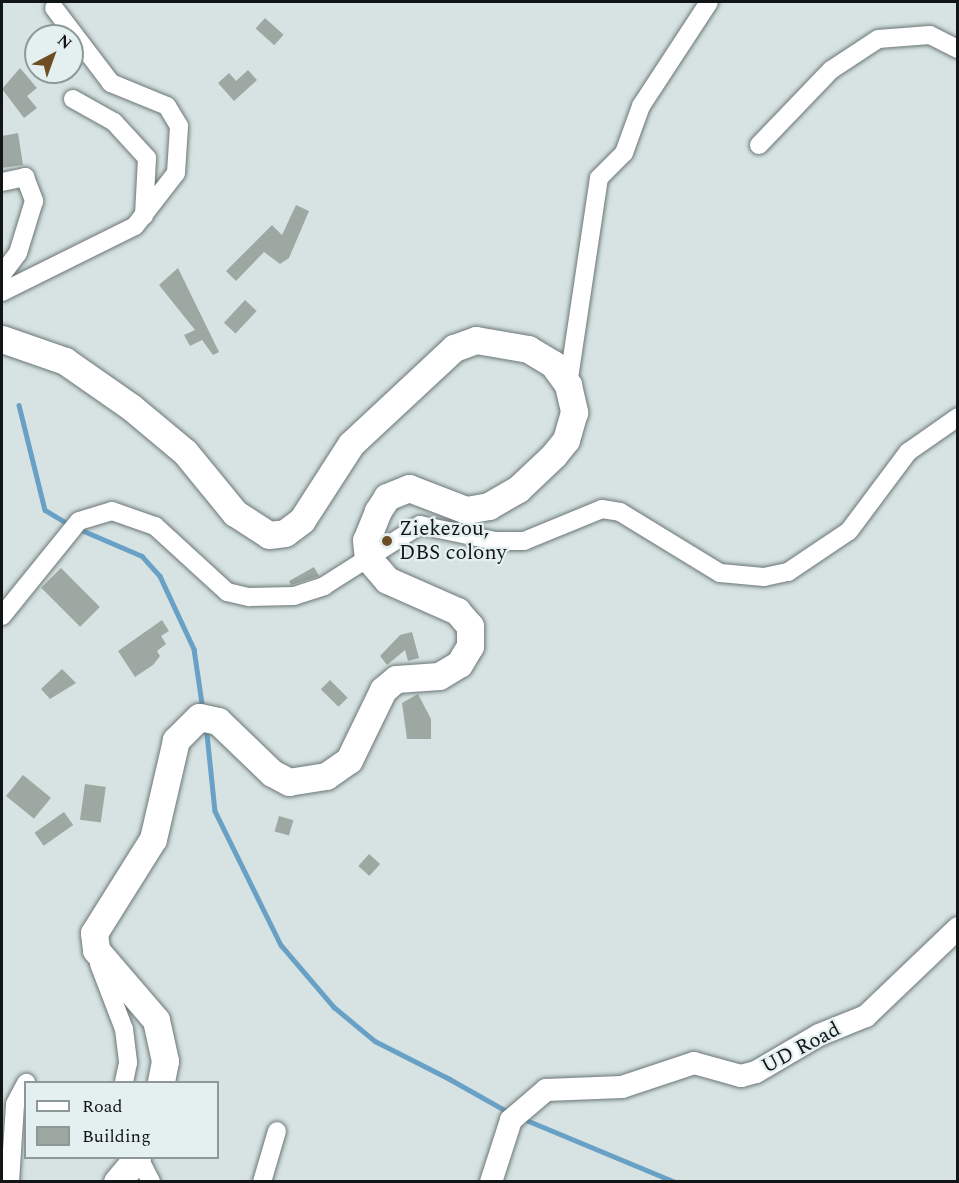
<!DOCTYPE html>
<html>
<head>
<meta charset="utf-8">
<style>
  body { margin:0 }
  #map { position:relative; width:959px; height:1183px; overflow:hidden; background:#d6e3e2; font-family:Spectral,serif }
  div>[style] { position:absolute }
  .stream>* { height:4.5px; margin:-2.25px; padding:0 2.25px; transform-origin:2.25px; border-radius:2.25px; background:#69a1c6 }
  .building>* { inset:0; background:#9ea8a3; transform-origin:0 0 }
  .roads { filter:drop-shadow(0 0 2px #6b7675) drop-shadow(0 0 2px #6b7675) }
  .minor>* { height:18px; margin:-9px; padding:0 9px; transform-origin:9px; border-radius:9px; background:#fff }
  .major>* { height:22px; margin:-11px; padding:0 11px; transform-origin:11px; border-radius:11px; background:#fff }
  .highway>* { height:27px; margin:-13.5px; padding:0 13.5px; transform-origin:13.5px; border-radius:13.5px; background:#fff }
  .dots>* { width:16px; height:16px; translate:-50% -50%; box-sizing:border-box; border:3px solid #e3f0ef; border-radius:50% }
  span { translate:-50% -50%; white-space:nowrap; text-align:center; line-height:1.15; -webkit-text-stroke:4.5px #e3f0ef; paint-order:stroke }
  .poi-label { font-size:21px; color:#111515 }
  .left { translate:0 -50%; text-align:left }
  .street-label { font-size:21px; color:#111515 }
  .frame { position:absolute; inset:0; border:3px solid #111515; pointer-events:none }
  .legend { position:absolute; left:24px; top:1081px; width:195px; height:78px; box-sizing:border-box; background:#e3f0ef; border:2px solid #8f9898; margin:0; padding:8px 10px; list-style:none; font-size:18px; color:#111515 }
  .legend li { display:flex; align-items:center; gap:12px; height:30px }
  .legend b { width:30px; border:2px solid #8f9898 }
  .north { position:absolute; left:24px; top:24px; width:60px; height:60px; box-sizing:border-box; background:#e3f0ef; border:2px solid #8f9898; border-radius:50%; rotate:41deg; font-size:16px; font-weight:700; line-height:24px; text-align:center; color:#111515 }
  .north::after { content:''; display:block; margin:auto; width:21px; height:27px; background:#6e4e24; clip-path:polygon(50% 0,100% 100%,50% 72%,0 100%) }
</style>
</head>
<body>
<div id="map">
  <div class="stream">
    <div style="left:19px;top:405px;width:108px;rotate:76.1deg"></div>
    <div style="left:45px;top:510px;width:29px;rotate:31deg"></div>
    <div style="left:77px;top:528px;width:71px;rotate:23.3deg"></div>
    <div style="left:142px;top:556px;width:27px;rotate:48deg"></div>
    <div style="left:160px;top:576px;width:81px;rotate:65deg"></div>
    <div style="left:194px;top:649px;width:55px;rotate:81.6deg"></div>
    <div style="left:207px;top:734px;width:77px;rotate:84.1deg"></div>
    <div style="left:215px;top:811px;width:149px;rotate:63.8deg"></div>
    <div style="left:281px;top:945px;width:82px;rotate:49.5deg"></div>
    <div style="left:334px;top:1007px;width:53px;rotate:39.7deg"></div>
    <div style="left:375px;top:1041px;width:84px;rotate:26.9deg"></div>
    <div style="left:448px;top:1078px;width:69px;rotate:29.5deg"></div>
    <div style="left:524px;top:1119px;width:164px;rotate:22.6deg"></div>
  </div>
  <div class="building">
    <div style="left:265px;top:18px;width:25px;height:14px;rotate:42deg"></div>
    <div style="clip-path:polygon(20px 68px,37px 88px,27px 96px,37px 108px,24px 118px,2px 89px)"></div>
    <div style="clip-path:polygon(248px 70px,257px 80px,234px 101px,218px 83px,229px 73px,236px 81px)"></div>
    <div style="clip-path:polygon(18px 133px,23px 165px,2px 168px,2px 136px)"></div>
    <div style="clip-path:polygon(296px 205px,309px 211px,289px 258px,280px 264px,264px 252px,236px 281px,226px 271px,272px 225px,282px 235px)"></div>
    <div style="clip-path:polygon(178px 268px,219px 352px,213px 355px,202px 340px,190px 346px,184px 335px,195px 330px,159px 285px)"></div>
    <div style="left:245px;top:300px;width:16px;height:31px;rotate:43deg"></div>
    <div style="clip-path:polygon(314px 567px,319px 576px,291px 585px,289px 581px)"></div>
    <div style="left:61px;top:568px;width:55px;height:28px;rotate:45deg"></div>
    <div style="clip-path:polygon(162px 620px,169px 631px,161px 636px,166px 644px,157px 651px,160px 656px,153px 665px,135px 677px,118px 651px)"></div>
    <div style="clip-path:polygon(412px 632px,419px 658px,408px 661px,405px 650px,387px 665px,380px 656px,400px 635px)"></div>
    <div style="clip-path:polygon(62px 669px,76px 683px,50px 699px,41px 689px)"></div>
    <div style="left:330px;top:680px;width:25px;height:13px;rotate:45deg"></div>
    <div style="clip-path:polygon(418px 694px,431px 719px,431px 739px,407px 739px,402px 703px)"></div>
    <div style="left:23px;top:775px;width:36px;height:27px;rotate:39deg"></div>
    <div style="left:85px;top:784px;width:21px;height:36px;rotate:8deg"></div>
    <div style="left:64px;top:812px;width:16px;height:36px;rotate:55deg"></div>
    <div style="left:279px;top:816px;width:15px;height:16px;rotate:16deg"></div>
    <div style="left:369px;top:854px;width:15px;height:16px;rotate:42deg"></div>
  </div>
  <div class="roads">
    <div class="minor">
      <div style="left:73px;top:99px;width:47px;rotate:29.3deg"></div>
      <div style="left:114px;top:122px;width:49px;rotate:47.5deg"></div>
      <div style="left:147px;top:158px;width:58px;rotate:93deg"></div>
      <div style="left:759px;top:145px;width:104px;rotate:-46.2deg"></div>
      <div style="left:831px;top:70px;width:56px;rotate:-33.4deg"></div>
      <div style="left:878px;top:39px;width:52px;rotate:-4.4deg"></div>
      <div style="left:930px;top:35px;width:31px;rotate:27deg"></div>
      <div style="left:2px;top:182px;width:24px;rotate:-12deg"></div>
      <div style="left:25px;top:177px;width:26px;rotate:69deg"></div>
      <div style="left:34px;top:201px;width:54px;rotate:107.1deg"></div>
      <div style="left:18px;top:253px;width:26px;rotate:127deg"></div>
      <div style="left:2px;top:292px;width:148px;rotate:-26.4deg"></div>
      <div style="left:135px;top:226px;width:67px;rotate:-52.3deg"></div>
      <div style="left:176px;top:173px;width:47px;rotate:-86.3deg"></div>
      <div style="left:179px;top:126px;width:23px;rotate:-121deg"></div>
      <div style="left:167px;top:106px;width:61px;rotate:-157.7deg"></div>
      <div style="left:111px;top:83px;width:94px;rotate:-127.2deg"></div>
      <div style="left:568px;top:385px;width:209px;rotate:-81.5deg"></div>
      <div style="left:599px;top:178px;width:35px;rotate:-45deg"></div>
      <div style="left:624px;top:153px;width:50px;rotate:-70.1deg"></div>
      <div style="left:641px;top:106px;width:124px;rotate:-56.8deg"></div>
      <div style="left:2px;top:616px;width:122px;rotate:-51deg"></div>
      <div style="left:79px;top:521px;width:34px;rotate:-17deg"></div>
      <div style="left:112px;top:511px;width:46px;rotate:19.2deg"></div>
      <div style="left:155px;top:526px;width:98px;rotate:42.5deg"></div>
      <div style="left:227px;top:592px;width:23px;rotate:13deg"></div>
      <div style="left:249px;top:597px;width:45px;rotate:-1.3deg"></div>
      <div style="left:294px;top:596px;width:32px;rotate:-18deg"></div>
      <div style="left:324px;top:586px;width:114px;rotate:-32.4deg"></div>
      <div style="left:420px;top:525px;width:77px;rotate:12deg"></div>
      <div style="left:495px;top:541px;width:29px"></div>
      <div style="left:524px;top:541px;width:84px;rotate:-22.3deg"></div>
      <div style="left:602px;top:509px;width:18px;rotate:9deg"></div>
      <div style="left:620px;top:512px;width:117px;rotate:31.4deg"></div>
      <div style="left:720px;top:573px;width:44px;rotate:5.2deg"></div>
      <div style="left:764px;top:577px;width:25px;rotate:-12deg"></div>
      <div style="left:788px;top:572px;width:73px;rotate:-33.9deg"></div>
      <div style="left:849px;top:531px;width:99px;rotate:-53.2deg"></div>
      <div style="left:908px;top:452px;width:61px;rotate:-35deg"></div>
      <div style="left:99px;top:964px;width:70px;rotate:69deg"></div>
      <div style="left:124px;top:1029px;width:34px;rotate:83deg"></div>
      <div style="left:128px;top:1063px;width:19px;rotate:102deg"></div>
      <div style="left:139px;top:1158px;width:27px;rotate:63deg"></div>
      <div style="left:10px;top:1182px;width:78px;rotate:-86.3deg"></div>
      <div style="left:15px;top:1104px;width:24px;rotate:-62deg"></div>
      <div style="left:262px;top:1182px;width:53px;rotate:-73.6deg"></div>
    </div>
    <div class="major">
      <div style="left:491px;top:1182px;width:65px;rotate:-72.1deg"></div>
      <div style="left:511px;top:1120px;width:46px;rotate:-40.6deg"></div>
      <div style="left:546px;top:1090px;width:76px;rotate:-2.3deg"></div>
      <div style="left:622px;top:1087px;width:76px;rotate:-18.4deg"></div>
      <div style="left:694px;top:1063px;width:49px;rotate:15.5deg"></div>
      <div style="left:741px;top:1076px;width:16px;rotate:-15deg"></div>
      <div style="left:756px;top:1072px;width:73px;rotate:-30.4deg"></div>
      <div style="left:819px;top:1035px;width:51px;rotate:-22deg"></div>
      <div style="left:866px;top:1016px;width:127px;rotate:-43.7deg"></div>
    </div>
    <div class="highway">
      <div style="left:2px;top:339px;width:67px;rotate:19.2deg"></div>
      <div style="left:65px;top:361px;width:80px;rotate:34.9deg"></div>
      <div style="left:131px;top:407px;width:70px;rotate:39.8deg"></div>
      <div style="left:185px;top:452px;width:79px;rotate:50.7deg"></div>
      <div style="left:235px;top:513px;width:40px;rotate:32.9deg"></div>
      <div style="left:269px;top:535px;width:16px;rotate:-7deg"></div>
      <div style="left:285px;top:533px;width:21px;rotate:-37deg"></div>
      <div style="left:302px;top:520px;width:90px;rotate:-57.2deg"></div>
      <div style="left:351px;top:444px;width:141px;rotate:-43deg"></div>
      <div style="left:454px;top:348px;width:23px;rotate:-20deg"></div>
      <div style="left:476px;top:340px;width:53px;rotate:9.8deg"></div>
      <div style="left:528px;top:349px;width:29px;rotate:31deg"></div>
      <div style="left:553px;top:364px;width:26px;rotate:54deg"></div>
      <div style="left:568px;top:385px;width:28px;rotate:77deg"></div>
      <div style="left:574px;top:412px;width:29px;rotate:106deg"></div>
      <div style="left:566px;top:440px;width:19px;rotate:129deg"></div>
      <div style="left:554px;top:455px;width:50px;rotate:136.6deg"></div>
      <div style="left:518px;top:489px;width:34px;rotate:150deg"></div>
      <div style="left:489px;top:506px;width:23px;rotate:170deg"></div>
      <div style="left:466px;top:510px;width:61px;rotate:-158.9deg"></div>
      <div style="left:409px;top:488px;width:24px;rotate:158deg"></div>
      <div style="left:387px;top:497px;width:17px;rotate:123deg"></div>
      <div style="left:378px;top:511px;width:31px;rotate:112deg"></div>
      <div style="left:366px;top:540px;width:18px;rotate:84deg"></div>
      <div style="left:368px;top:558px;width:29px;rotate:49deg"></div>
      <div style="left:387px;top:580px;width:77px;rotate:23.9deg"></div>
      <div style="left:457px;top:611px;width:20px;rotate:49deg"></div>
      <div style="left:470px;top:626px;width:20px;rotate:90deg"></div>
      <div style="left:470px;top:646px;width:21px;rotate:121deg"></div>
      <div style="left:459px;top:664px;width:23px;rotate:149deg"></div>
      <div style="left:439px;top:676px;width:43px;rotate:176deg"></div>
      <div style="left:396px;top:679px;width:17px;rotate:140deg"></div>
      <div style="left:383px;top:690px;width:78px;rotate:115.9deg"></div>
      <div style="left:349px;top:760px;width:28px;rotate:145deg"></div>
      <div style="left:326px;top:776px;width:37px;rotate:171deg"></div>
      <div style="left:289px;top:782px;width:19px;rotate:-152deg"></div>
      <div style="left:272px;top:773px;width:75px;rotate:-136.1deg"></div>
      <div style="left:218px;top:721px;width:19px;rotate:-168deg"></div>
      <div style="left:199px;top:717px;width:33px;rotate:135deg"></div>
      <div style="left:176px;top:740px;width:102px;rotate:103.1deg"></div>
      <div style="left:153px;top:839px;width:111px;rotate:122.1deg"></div>
      <div style="left:94px;top:933px;width:17px;rotate:83deg"></div>
      <div style="left:96px;top:950px;width:92px;rotate:49.4deg"></div>
      <div style="left:156px;top:1020px;width:42px;rotate:77.6deg"></div>
      <div style="left:165px;top:1061px;width:21px;rotate:101deg"></div>
      <div style="left:117px;top:1182px;width:31px;rotate:-50deg"></div>
    </div>
  </div>
  <div class="dots">
    <div style="left:387px;top:541px;background:#6e4e24"></div>
  </div>
  <div class="poi-label">
    <span class="left" style="left:399px;top:541px">Ziekezou,<br>DBS colony</span>
  </div>
  <div class="street-label">
    <span style="left:801px;top:1048px;rotate:-28deg">UD Road</span>
  </div>
  <div class="frame"></div>
  <ul class="legend">
  <li><b style="height:8px;background:#fff"></b>Road</li>
  <li><b style="height:16px;background:#9ea8a3"></b>Building</li>
  </ul>
  <div class="north">N</div>
</div>
</body>
</html>
